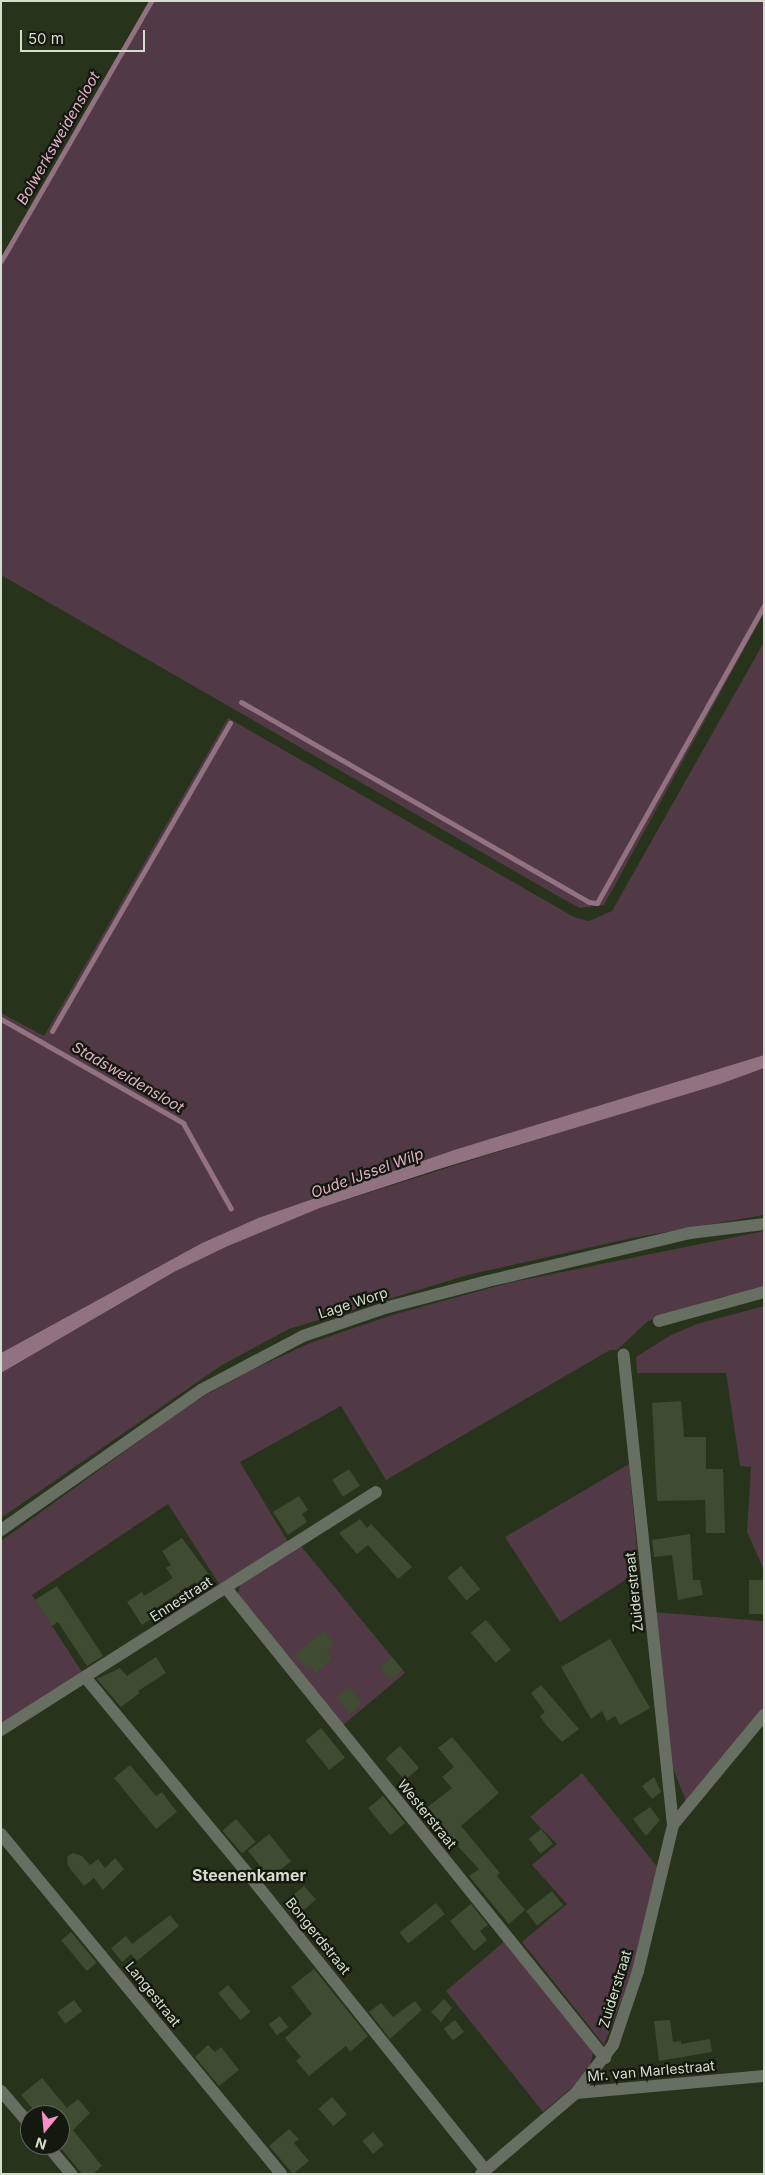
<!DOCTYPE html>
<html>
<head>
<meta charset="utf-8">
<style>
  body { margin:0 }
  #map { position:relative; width:765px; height:2175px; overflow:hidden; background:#27331a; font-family:Inter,sans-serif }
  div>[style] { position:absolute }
  .green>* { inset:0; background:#513945 }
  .water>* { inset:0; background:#927181 }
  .stream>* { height:5px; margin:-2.5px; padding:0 2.5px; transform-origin:2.5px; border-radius:2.5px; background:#927181 }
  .building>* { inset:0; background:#3f4c32; transform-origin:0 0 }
  .minor>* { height:12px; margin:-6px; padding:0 6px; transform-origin:6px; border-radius:6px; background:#676e62 }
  span { translate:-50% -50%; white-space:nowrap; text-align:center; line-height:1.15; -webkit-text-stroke:4.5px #13190e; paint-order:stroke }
  .street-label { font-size:14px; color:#d5ddcd }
  .water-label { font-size:15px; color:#e6adc9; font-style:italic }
  .quarter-label { font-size:16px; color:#d5ddcd; font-weight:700 }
  .frame { position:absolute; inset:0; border:2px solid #d5ddcd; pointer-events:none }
  .north { position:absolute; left:20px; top:2105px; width:50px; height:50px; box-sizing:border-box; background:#13190e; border:1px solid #61675a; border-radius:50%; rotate:197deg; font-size:14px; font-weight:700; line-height:20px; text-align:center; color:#d5ddcd }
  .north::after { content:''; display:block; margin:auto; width:18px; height:22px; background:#f98fc9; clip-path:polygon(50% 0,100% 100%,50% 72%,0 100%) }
  .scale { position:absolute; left:20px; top:30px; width:125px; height:22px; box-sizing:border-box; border:2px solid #d5ddcd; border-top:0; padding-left:6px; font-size:15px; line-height:18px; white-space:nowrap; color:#d5ddcd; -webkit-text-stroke:4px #13190e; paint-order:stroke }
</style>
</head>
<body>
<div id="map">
  <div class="green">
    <div style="clip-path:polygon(151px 1px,764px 1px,764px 613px,604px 905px,580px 908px,563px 899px,1px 575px,1px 264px)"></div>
    <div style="clip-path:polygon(764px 642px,764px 1055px,454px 1150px,258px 1218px,202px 1243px,1px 1353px,1px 1013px,44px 1036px,228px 718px,574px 917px,589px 921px,612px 911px)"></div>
    <div style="clip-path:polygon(764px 1068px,764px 1215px,632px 1238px,468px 1275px,289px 1329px,222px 1365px,1px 1518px,1px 1373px,174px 1272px,228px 1246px,320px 1208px)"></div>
    <div style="clip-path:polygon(764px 1231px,764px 1288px,718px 1298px,648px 1321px,617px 1350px,610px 1350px,386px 1480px,341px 1406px,240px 1462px,288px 1542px,221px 1587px,168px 1504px,32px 1595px,82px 1672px,3px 1722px,1px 1719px,1px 1541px,193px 1402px,252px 1370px,310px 1343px,392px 1315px,508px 1283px)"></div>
    <div style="clip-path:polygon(764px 1306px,764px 1570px,747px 1532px,751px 1467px,740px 1466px,726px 1373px,637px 1373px,636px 1357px,671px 1335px,697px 1324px)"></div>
    <div style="clip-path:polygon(629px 1464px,639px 1571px,560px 1622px,505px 1537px)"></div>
    <div style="clip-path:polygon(301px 1546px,405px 1673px,342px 1726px,237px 1595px,242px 1581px)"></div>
    <div style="clip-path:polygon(653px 1612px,763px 1621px,764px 1625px,764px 1707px,686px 1801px,672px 1766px)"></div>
    <div style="clip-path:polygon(582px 1773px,659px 1869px,636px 1963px,604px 2045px,522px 1942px,567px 1904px,532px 1865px,557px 1844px,530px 1817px)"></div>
    <div style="clip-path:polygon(506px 1940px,594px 2047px,590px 2067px,576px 2084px,543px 2112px,446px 1991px)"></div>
  </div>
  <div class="water">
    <div style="clip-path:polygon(764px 1055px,764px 1068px,720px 1084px,436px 1170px,320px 1208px,228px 1246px,174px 1272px,1px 1373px,1px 1353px,202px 1243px,258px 1218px,454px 1150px)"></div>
  </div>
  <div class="stream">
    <div style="left:1px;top:261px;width:300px;rotate:-60deg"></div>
    <div style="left:241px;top:702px;width:401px;rotate:29.9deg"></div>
    <div style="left:589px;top:902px;width:8px;rotate:7deg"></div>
    <div style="left:597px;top:903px;width:342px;rotate:-60.7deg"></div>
    <div style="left:1px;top:1019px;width:210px;rotate:29.7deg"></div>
    <div style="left:183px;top:1123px;width:98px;rotate:60.8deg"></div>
    <div style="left:52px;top:1031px;width:356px;rotate:-60deg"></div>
  </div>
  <div class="building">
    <div style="clip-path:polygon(681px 1401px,684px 1437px,706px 1437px,706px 1469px,723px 1469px,725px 1533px,706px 1533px,705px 1500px,657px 1501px,652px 1403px)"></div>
    <div style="left:349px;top:1469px;width:20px;height:20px;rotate:57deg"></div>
    <div style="clip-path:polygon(299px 1496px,308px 1510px,302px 1514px,307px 1522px,288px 1535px,273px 1512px)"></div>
    <div style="clip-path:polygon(360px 1519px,367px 1528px,371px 1524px,412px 1567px,398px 1579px,368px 1545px,357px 1554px,339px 1533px)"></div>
    <div style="clip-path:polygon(690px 1534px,693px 1580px,700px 1580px,703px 1595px,678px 1600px,672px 1555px,654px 1557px,652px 1540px)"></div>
    <div style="clip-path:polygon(182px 1538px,213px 1580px,199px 1589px,195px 1582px,153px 1610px,157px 1615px,142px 1625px,127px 1602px,142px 1592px,144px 1596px,173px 1578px,166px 1568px,171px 1565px,162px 1551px)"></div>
    <div style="left:461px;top:1566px;width:30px;height:18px;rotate:50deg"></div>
    <div style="left:749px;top:1580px;width:15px;height:34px"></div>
    <div style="clip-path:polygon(57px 1586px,103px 1656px,87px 1666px,58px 1622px,52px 1626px,35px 1600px)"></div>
    <div style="left:486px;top:1620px;width:39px;height:20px;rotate:50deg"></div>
    <div style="clip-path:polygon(324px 1631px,335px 1644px,326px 1651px,332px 1659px,316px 1673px,310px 1666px,307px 1669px,294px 1655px)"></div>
    <div style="clip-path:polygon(610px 1639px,650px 1708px,620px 1725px,615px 1716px,607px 1721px,602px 1711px,591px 1719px,561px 1667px)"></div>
    <div style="clip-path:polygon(156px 1657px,166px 1673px,138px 1691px,140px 1693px,121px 1707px,97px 1679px,120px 1668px,127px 1676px)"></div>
    <div style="left:392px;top:1657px;width:17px;height:16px;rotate:50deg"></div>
    <div style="clip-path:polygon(541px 1685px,579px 1729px,562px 1742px,546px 1725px,540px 1716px,545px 1712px,531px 1693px)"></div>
    <div style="left:349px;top:1687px;width:21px;height:17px;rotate:51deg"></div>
    <div style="left:321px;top:1728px;width:38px;height:20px;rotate:51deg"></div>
    <div style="clip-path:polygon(452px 1737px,499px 1793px,461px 1826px,500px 1873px,497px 1876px,525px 1910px,509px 1924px,469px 1876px,479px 1869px,448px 1836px,441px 1842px,419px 1814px,452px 1788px,442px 1777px,454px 1767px,438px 1748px)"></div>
    <div style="left:400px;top:1746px;width:29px;height:19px;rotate:49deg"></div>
    <div style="clip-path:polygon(130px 1765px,156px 1796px,162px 1792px,177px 1812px,156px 1829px,114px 1778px)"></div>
    <div style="clip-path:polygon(654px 1777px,661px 1792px,652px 1799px,642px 1786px)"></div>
    <div style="left:383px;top:1796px;width:35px;height:19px;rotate:51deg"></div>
    <div style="clip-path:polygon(650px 1807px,660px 1820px,646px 1836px,633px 1819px)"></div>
    <div style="left:236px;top:1819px;width:30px;height:18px;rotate:49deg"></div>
    <div style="left:541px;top:1829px;width:19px;height:16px;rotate:51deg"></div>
    <div style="left:269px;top:1834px;width:35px;height:27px;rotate:51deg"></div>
    <div style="clip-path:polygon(73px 1853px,82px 1856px,90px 1865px,98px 1859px,105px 1868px,115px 1858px,124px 1869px,103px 1890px,94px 1878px,84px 1886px,68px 1866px,67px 1857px)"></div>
    <div style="left:304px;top:1886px;width:18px;height:28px;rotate:49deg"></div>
    <div style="left:552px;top:1891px;width:18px;height:33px;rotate:52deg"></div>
    <div style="left:436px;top:1903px;width:14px;height:47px;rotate:51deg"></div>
    <div style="clip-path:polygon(471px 1904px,488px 1925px,480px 1931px,487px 1940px,474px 1951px,450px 1921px)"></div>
    <div style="clip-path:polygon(170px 1915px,179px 1926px,137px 1961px,131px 1954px,122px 1962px,111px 1948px,126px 1936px,132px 1944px)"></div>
    <div style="left:71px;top:1932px;width:40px;height:13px;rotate:50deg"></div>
    <div style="clip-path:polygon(314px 1969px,368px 2036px,350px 2052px,346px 2046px,309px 2076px,296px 2061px,301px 2057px,285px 2038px,312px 2014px,291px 1987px)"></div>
    <div style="left:228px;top:1985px;width:35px;height:13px;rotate:50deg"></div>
    <div style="clip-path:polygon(444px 1999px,452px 2008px,441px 2022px,431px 2012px)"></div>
    <div style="left:74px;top:2000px;width:14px;height:21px;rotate:54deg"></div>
    <div style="clip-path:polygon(415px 2001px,422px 2010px,390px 2039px,369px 2012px,381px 2003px,393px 2017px)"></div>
    <div style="left:280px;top:2016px;width:14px;height:14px;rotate:54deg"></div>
    <div style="left:455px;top:2020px;width:15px;height:14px;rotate:53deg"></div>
    <div style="clip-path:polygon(670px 2020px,673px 2042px,681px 2041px,681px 2044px,710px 2039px,712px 2052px,659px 2061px,654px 2021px)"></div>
    <div style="clip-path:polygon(208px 2045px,215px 2052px,221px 2047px,239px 2070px,219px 2086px,195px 2057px)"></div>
    <div style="clip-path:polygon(42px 2078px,67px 2108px,78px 2099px,90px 2113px,73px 2130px,102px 2166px,93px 2174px,82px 2174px,60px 2147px,60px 2115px,38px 2115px,21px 2095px)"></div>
    <div style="left:332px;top:2097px;width:23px;height:18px;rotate:49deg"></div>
    <div style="clip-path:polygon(289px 2129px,299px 2139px,294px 2143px,309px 2161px,293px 2174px,269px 2146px)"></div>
    <div style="left:373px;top:2132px;width:17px;height:14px;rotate:50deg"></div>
  </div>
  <div class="minor">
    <div style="left:659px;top:1321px;width:109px;rotate:-15.4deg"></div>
    <div style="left:1px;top:1530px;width:244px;rotate:-35deg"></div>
    <div style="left:201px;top:1390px;width:115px;rotate:-27.9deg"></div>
    <div style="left:303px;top:1336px;width:87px;rotate:-18.9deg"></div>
    <div style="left:385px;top:1308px;width:106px;rotate:-14.7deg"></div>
    <div style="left:488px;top:1281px;width:208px;rotate:-13.4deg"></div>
    <div style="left:690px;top:1233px;width:75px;rotate:-6.9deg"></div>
    <div style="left:226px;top:1588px;width:604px;rotate:51.12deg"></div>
    <div style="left:85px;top:1677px;width:257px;rotate:50.4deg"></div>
    <div style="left:249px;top:1875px;width:378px;rotate:51.3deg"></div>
    <div style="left:1px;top:1730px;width:444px;rotate:-32.4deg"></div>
    <div style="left:673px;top:1825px;width:143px;rotate:-50.4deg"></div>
    <div style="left:1px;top:1834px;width:440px;rotate:50.5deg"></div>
    <div style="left:1px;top:2091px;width:45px;rotate:49.5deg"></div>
    <div style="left:576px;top:2093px;width:189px;rotate:-5.2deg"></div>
    <div style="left:47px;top:2145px;width:38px;rotate:50deg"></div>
    <div style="left:481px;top:2174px;width:125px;rotate:-40.5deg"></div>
    <div style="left:576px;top:2093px;width:61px;rotate:-52.4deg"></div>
    <div style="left:613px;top:2045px;width:78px;rotate:-71.3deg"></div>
    <div style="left:638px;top:1971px;width:150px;rotate:-76.5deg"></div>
    <div style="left:673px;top:1825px;width:473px;rotate:-96deg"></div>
  </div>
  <div class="street-label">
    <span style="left:353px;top:1303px;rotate:-18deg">Lage Worp</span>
    <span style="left:634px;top:1592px;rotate:-96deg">Zuiderstraat</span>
    <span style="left:181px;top:1599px;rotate:-33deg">Ennestraat</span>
    <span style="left:427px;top:1814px;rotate:51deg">Westerstraat</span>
    <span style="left:318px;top:1936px;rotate:51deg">Bongerdstraat</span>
    <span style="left:615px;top:1989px;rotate:-73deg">Zuiderstraat</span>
    <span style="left:153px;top:1994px;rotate:51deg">Langestraat</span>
    <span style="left:651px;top:2071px;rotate:-5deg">Mr. van Marlestraat</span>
  </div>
  <div class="water-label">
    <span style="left:58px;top:138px;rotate:-60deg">Bolwerksweidensloot</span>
    <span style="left:128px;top:1077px;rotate:30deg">Stadsweidensloot</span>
    <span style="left:367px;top:1173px;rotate:-20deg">Oude IJssel Wilp</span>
  </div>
  <div class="quarter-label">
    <span style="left:249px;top:1875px">Steenenkamer</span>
  </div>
  <div class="frame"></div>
  <div class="north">N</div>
  <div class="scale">50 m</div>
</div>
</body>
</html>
